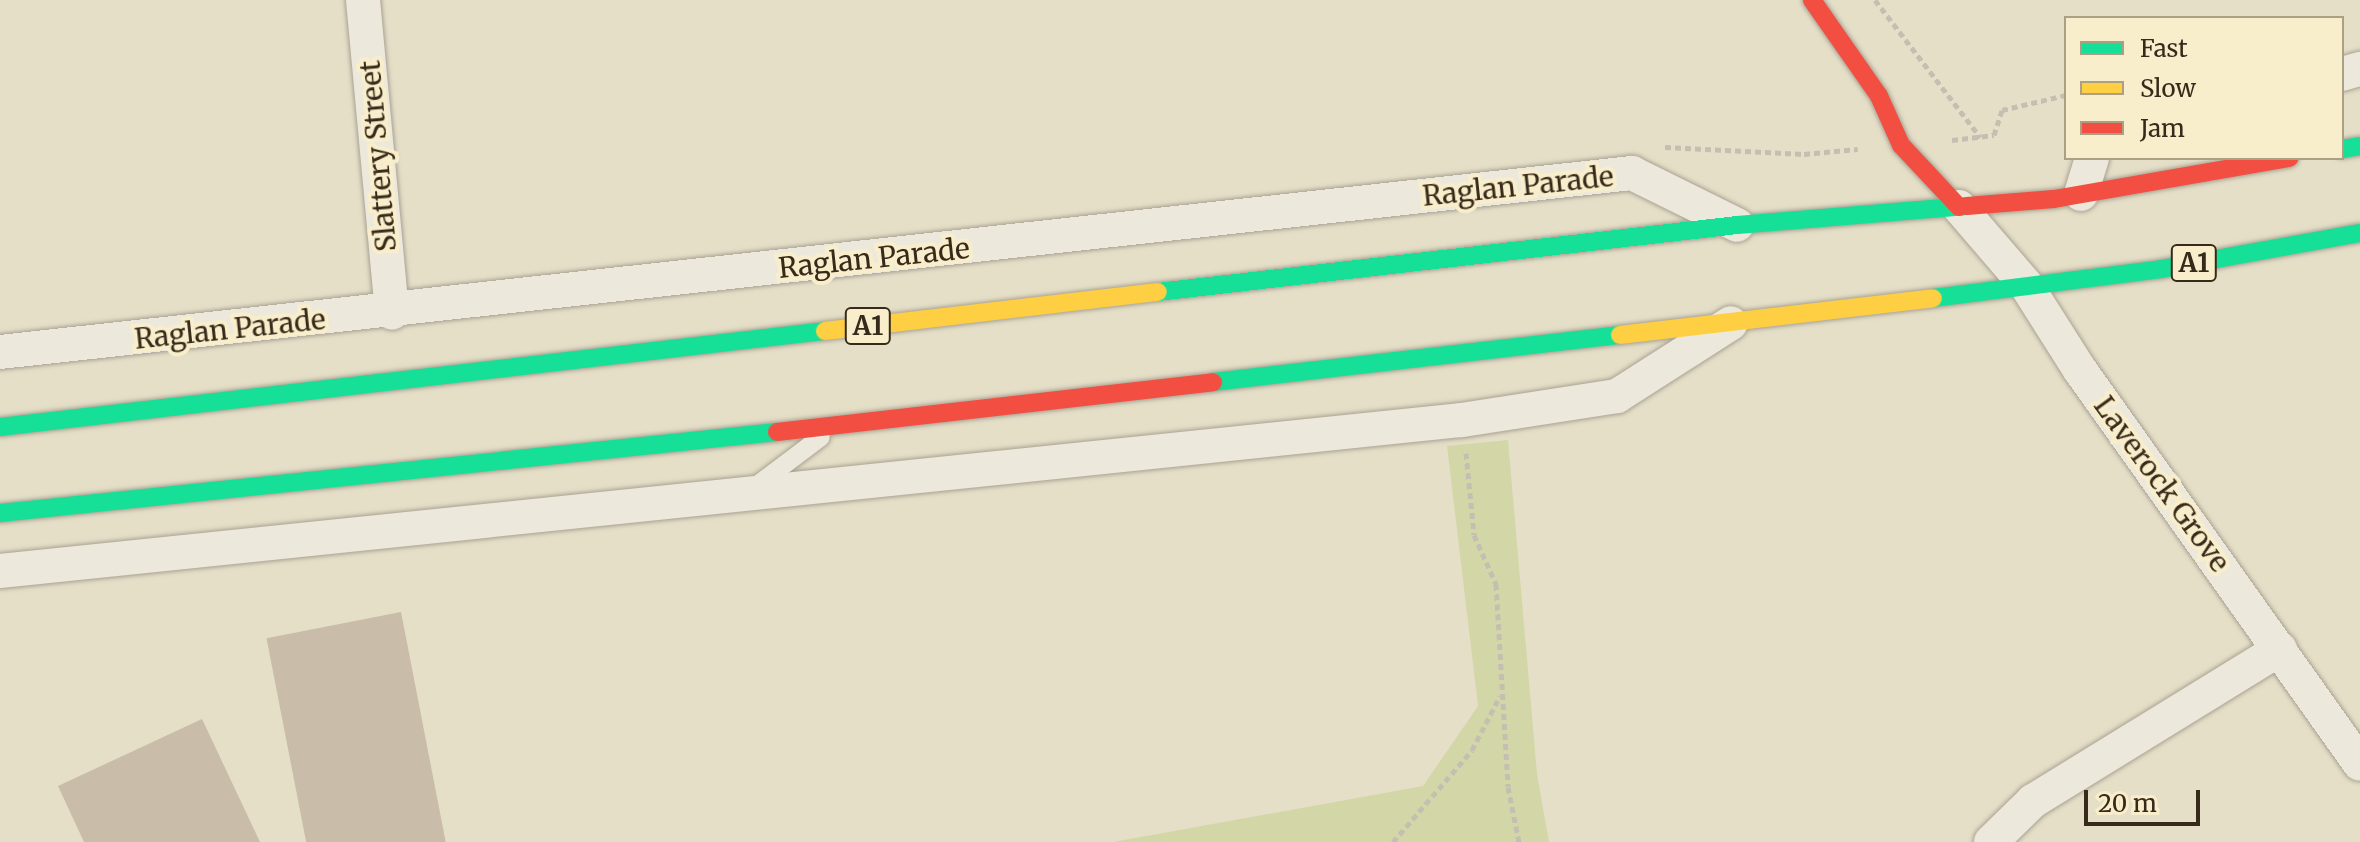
<!DOCTYPE html>
<html>
<head>
<meta charset="utf-8">
<style>
  body { margin:0 }
  #map { position:relative; width:2360px; height:842px; overflow:hidden; background:#e5dfc8; font-family:Merriweather,serif }
  div>[style] { position:absolute }
  .green>* { inset:0; background:#d3d7a8 }
  .building>* { inset:0; background:#c9bca8; transform-origin:0 0 }
  .path>* { height:5px; margin-top:-2.5px; transform-origin:0; background:repeating-linear-gradient(90deg,#c5bfb1 0 6px,transparent 0 10px) }
  .roads { filter:drop-shadow(0 0 2px #aaa292) drop-shadow(0 0 2px #aaa292) }
  .lane>* { height:18px; margin:-9px; padding:0 9px; transform-origin:9px; border-radius:9px; background:#ece8db }
  .street>* { height:34px; margin:-17px; padding:0 17px; transform-origin:17px; border-radius:17px; background:#ece8db }
  .fast>* { height:18px; margin:-9px; padding:0 9px; transform-origin:9px; border-radius:9px; background:#16e098 }
  .slow>* { height:18px; margin:-9px; padding:0 9px; transform-origin:9px; border-radius:9px; background:#ffcf43 }
  .jam>* { height:18px; margin:-9px; padding:0 9px; transform-origin:9px; border-radius:9px; background:#f24e42 }
  span { translate:-50% -50%; white-space:nowrap; text-align:center; line-height:1.15; -webkit-text-stroke:8px #f9eecb; paint-order:stroke }
  .shield-label span { padding:2px 6px; background:#f9eecb; border:2px solid; border-radius:6px; -webkit-text-stroke-width:0 }
  .shield-label { font-size:26px; color:#382a1a; font-weight:700 }
  .street-label { font-size:28px; color:#382a1a }
  .legend { position:absolute; left:2064px; top:16px; width:280px; height:144px; box-sizing:border-box; background:#f9eecb; border:2px solid #aca084; margin:0; padding:10px 14px; list-style:none; font-size:24px; color:#382a1a }
  .legend li { display:flex; align-items:center; gap:16px; height:40px }
  .legend b { width:40px; border:2px solid #aca084 }
  .scale { position:absolute; left:2084px; top:790px; width:116px; height:36px; box-sizing:border-box; border:4px solid #382a1a; border-top:0; padding-left:10px; font-size:24px; line-height:28px; white-space:nowrap; color:#382a1a; -webkit-text-stroke:6px #f9eecb; paint-order:stroke }
</style>
</head>
<body>
<div id="map">
  <div class="green">
    <div style="clip-path:polygon(1508px 440px,1537px 774px,1549px 842px,1113px 842px,1423px 786px,1478px 706px,1447px 446px)"></div>
  </div>
  <div class="building">
    <div style="left:401px;top:612px;width:234px;height:137px;rotate:79deg"></div>
    <div style="clip-path:polygon(202px 719px,260px 842px,84px 842px,58px 786px)"></div>
  </div>
  <div class="path">
    <div style="left:1875px;top:0;width:173px;rotate:52.5deg"></div>
    <div style="left:1952px;top:140px;width:42px;rotate:-6.8deg"></div>
    <div style="left:1994px;top:135px;width:26px;rotate:-72deg"></div>
    <div style="left:2002px;top:110px;width:66px;rotate:-13.2deg"></div>
    <div style="left:1665px;top:147px;width:139px;rotate:2.9deg"></div>
    <div style="left:1804px;top:154px;width:54px;rotate:-5.3deg"></div>
    <div style="left:1466px;top:453px;width:82px;rotate:84.4deg"></div>
    <div style="left:1474px;top:535px;width:54px;rotate:65.8deg"></div>
    <div style="left:1496px;top:584px;width:203px;rotate:86.6deg"></div>
    <div style="left:1508px;top:787px;width:56px;rotate:78.7deg"></div>
    <div style="left:1393px;top:842px;width:121px;rotate:-49.3deg"></div>
    <div style="left:1472px;top:750px;width:61px;rotate:-62.6deg"></div>
  </div>
  <div class="roads">
    <div class="lane">
      <div style="left:752px;top:489px;width:86px;rotate:-37deg"></div>
    </div>
    <div class="street">
      <div style="left:363px;top:0;width:314px;rotate:84.7deg"></div>
      <div style="left:2342px;top:74px;width:19px;rotate:-16deg"></div>
      <div style="left:2081px;top:194px;width:38px;rotate:-73deg"></div>
      <div style="left:1959px;top:207px;width:103px;rotate:49.3deg"></div>
      <div style="left:2026px;top:285px;width:101px;rotate:57.6deg"></div>
      <div style="left:2080px;top:370px;width:483px;rotate:54.6deg"></div>
      <div style="left:0;top:352px;width:1642px;rotate:-6.26deg"></div>
      <div style="left:1632px;top:173px;width:117px;rotate:26.3deg"></div>
      <div style="left:0;top:571px;width:1470px;rotate:-5.9deg"></div>
      <div style="left:1462px;top:420px;width:157px;rotate:-8.8deg"></div>
      <div style="left:1617px;top:396px;width:135px;rotate:-32.6deg"></div>
      <div style="left:1991px;top:842px;width:59px;rotate:-44.3deg"></div>
      <div style="left:2033px;top:801px;width:290px;rotate:-31.6deg"></div>
    </div>
    <div class="fast">
      <div style="left:2342px;top:149px;width:18px;rotate:-9deg"></div>
      <div style="left:1158px;top:292px;width:583px;rotate:-6.6deg"></div>
      <div style="left:1737px;top:225px;width:231px;rotate:-4.7deg"></div>
      <div style="left:1933px;top:298px;width:230px;rotate:-7.2deg"></div>
      <div style="left:2161px;top:269px;width:202px;rotate:-10.3deg"></div>
      <div style="left:1213px;top:382px;width:410px;rotate:-6.6deg"></div>
      <div style="left:0;top:427px;width:831px;rotate:-6.64deg"></div>
      <div style="left:0;top:513px;width:781px;rotate:-5.95deg"></div>
    </div>
    <div class="slow">
      <div style="left:825px;top:331px;width:335px;rotate:-6.7deg"></div>
      <div style="left:1620px;top:335px;width:315px;rotate:-6.7deg"></div>
    </div>
    <div class="jam">
      <div style="left:1812px;top:0;width:117px;rotate:55.1deg"></div>
      <div style="left:1879px;top:96px;width:54px;rotate:65.8deg"></div>
      <div style="left:1901px;top:145px;width:85px;rotate:46.9deg"></div>
      <div style="left:1967px;top:206px;width:87px;rotate:-4.6deg"></div>
      <div style="left:2054px;top:199px;width:239px;rotate:-9.9deg"></div>
      <div style="left:777px;top:432px;width:439px;rotate:-6.5deg"></div>
    </div>
  </div>
  <div class="shield-label">
    <span style="left:2194px;top:263px">A1</span>
    <span style="left:868px;top:326px">A1</span>
  </div>
  <div class="street-label">
    <span style="left:378px;top:156px;rotate:-95deg">Slattery Street</span>
    <span style="left:1518px;top:186px;rotate:-6deg">Raglan Parade</span>
    <span style="left:874px;top:258px;rotate:-6deg">Raglan Parade</span>
    <span style="left:230px;top:329px;rotate:-6deg">Raglan Parade</span>
    <span style="left:2162px;top:484px;rotate:54deg">Laverock Grove</span>
  </div>
  <ul class="legend">
  <li><b style="height:10px;background:#16e098"></b>Fast</li>
  <li><b style="height:10px;background:#ffcf43"></b>Slow</li>
  <li><b style="height:10px;background:#f24e42"></b>Jam</li>
  </ul>
  <div class="scale">20 m</div>
</div>
</body>
</html>
